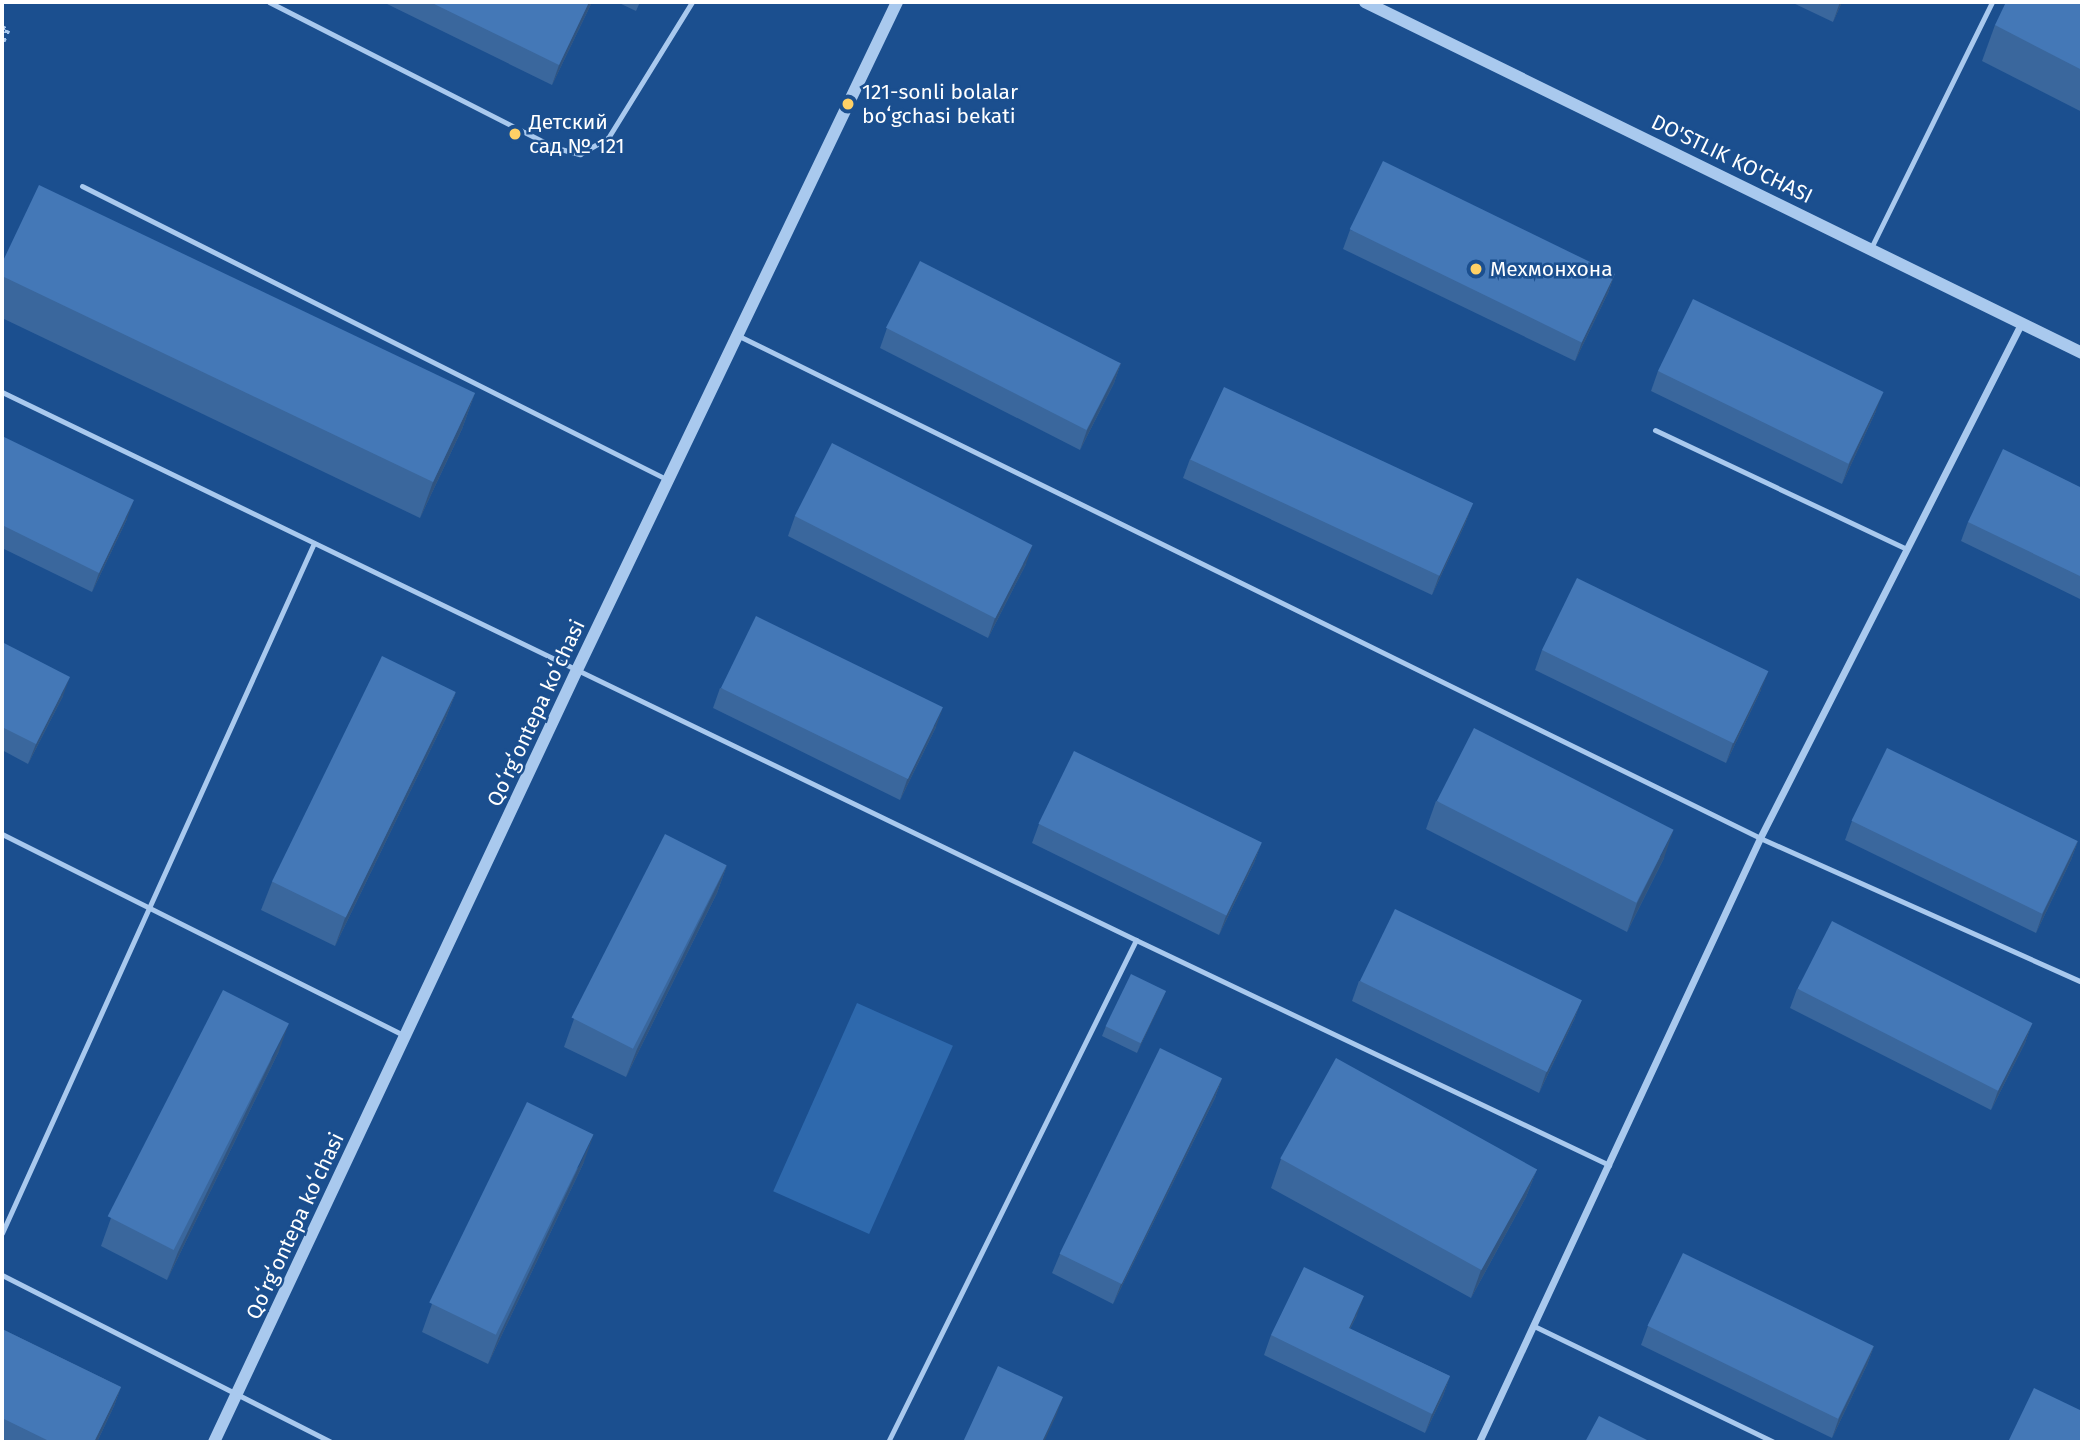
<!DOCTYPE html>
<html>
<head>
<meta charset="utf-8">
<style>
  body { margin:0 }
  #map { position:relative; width:2084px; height:1444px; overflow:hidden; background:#1b4f8f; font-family:"Fira Sans",sans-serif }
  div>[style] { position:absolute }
  .green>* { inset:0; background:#2e69ad; transform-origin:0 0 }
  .path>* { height:4.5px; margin-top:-2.25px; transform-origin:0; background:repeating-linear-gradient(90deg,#a9c9ee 0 3.5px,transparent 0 8.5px) }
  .service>* { height:5px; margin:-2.5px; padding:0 2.5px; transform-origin:2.5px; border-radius:2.5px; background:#a9c9ee }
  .minor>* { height:7px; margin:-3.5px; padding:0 3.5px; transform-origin:3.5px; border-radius:3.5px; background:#a9c9ee }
  .tertiary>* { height:12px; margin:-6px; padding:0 6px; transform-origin:6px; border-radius:6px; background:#a9c9ee }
  .wall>* { inset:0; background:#3a679d }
  .shaded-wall>* { inset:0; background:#305480 }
  .building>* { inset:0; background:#4478b7; transform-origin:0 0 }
  .dots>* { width:19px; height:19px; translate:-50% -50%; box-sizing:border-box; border:4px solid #1b4f8f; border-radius:50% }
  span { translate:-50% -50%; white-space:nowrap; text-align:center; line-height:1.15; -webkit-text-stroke:5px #1b4f8f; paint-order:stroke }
  .poi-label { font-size:21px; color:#fff }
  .left { translate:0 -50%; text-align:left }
  .street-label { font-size:21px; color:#fff }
  .frame { position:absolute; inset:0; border:4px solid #fff; pointer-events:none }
</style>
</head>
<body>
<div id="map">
  <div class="green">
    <div style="left:857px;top:1003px;width:105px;height:206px;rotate:24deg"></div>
  </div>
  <div class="path">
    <div style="left:2px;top:27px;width:7px;rotate:27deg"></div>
    <div style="left:8px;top:30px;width:15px;rotate:113deg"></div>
  </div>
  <div class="service">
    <div style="left:269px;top:2px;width:319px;rotate:27deg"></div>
    <div style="left:553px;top:147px;width:28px;rotate:15deg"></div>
    <div style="left:580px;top:154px;width:32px;rotate:-30deg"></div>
    <div style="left:608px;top:138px;width:160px;rotate:-58.3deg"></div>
    <div style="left:82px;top:186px;width:656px;rotate:26.64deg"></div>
    <div style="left:1871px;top:248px;width:274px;rotate:-63.8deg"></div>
    <div style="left:739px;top:336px;width:1138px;rotate:26.18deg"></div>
    <div style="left:1760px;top:838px;width:353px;rotate:24.1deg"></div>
    <div style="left:2px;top:392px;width:1259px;rotate:25.79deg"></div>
    <div style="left:1136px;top:940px;width:524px;rotate:25.44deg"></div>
    <div style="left:1655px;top:430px;width:279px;rotate:25.3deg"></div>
    <div style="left:2px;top:834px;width:451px;rotate:26.6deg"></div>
    <div style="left:2px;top:1233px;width:757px;rotate:-65.67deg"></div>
    <div style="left:2px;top:1275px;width:369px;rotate:26.9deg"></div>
    <div style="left:1534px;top:1326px;width:267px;rotate:25.8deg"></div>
    <div style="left:888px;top:1442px;width:560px;rotate:-63.71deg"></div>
  </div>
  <div class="minor">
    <div style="left:1479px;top:1442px;width:666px;rotate:-65.05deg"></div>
    <div style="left:1760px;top:838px;width:576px;rotate:-63.08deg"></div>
  </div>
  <div class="tertiary">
    <div style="left:1365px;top:2px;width:798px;rotate:26.08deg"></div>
    <div style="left:214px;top:1442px;width:853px;rotate:-64.82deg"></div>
    <div style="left:577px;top:670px;width:741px;rotate:-64.4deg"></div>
  </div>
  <div class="wall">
    <div style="clip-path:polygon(383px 2px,592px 2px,552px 85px)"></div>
    <div style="clip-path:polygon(617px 2px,640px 2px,636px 11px)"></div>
    <div style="clip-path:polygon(1791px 2px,1842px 2px,1833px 22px)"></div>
    <div style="clip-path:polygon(2082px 2px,2082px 112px,1982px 61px,1995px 25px)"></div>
    <div style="clip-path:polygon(1350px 230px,1615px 273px,1608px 293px,1575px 361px,1343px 249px)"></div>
    <div style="clip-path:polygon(2px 263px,475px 393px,462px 429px,420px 518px,2px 318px)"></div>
    <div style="clip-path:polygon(887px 328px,1121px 363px,1114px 383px,1080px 450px,880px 348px)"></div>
    <div style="clip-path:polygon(1658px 371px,1876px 411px,1842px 484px,1651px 391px)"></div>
    <div style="clip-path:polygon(2px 436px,127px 519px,92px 592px,2px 548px)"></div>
    <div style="clip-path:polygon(1190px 459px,1472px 505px,1465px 524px,1432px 595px,1183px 478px)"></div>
    <div style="clip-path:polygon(2082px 488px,2082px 600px,1961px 541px,1968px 522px)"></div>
    <div style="clip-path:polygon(795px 516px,1026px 564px,988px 638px,788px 536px)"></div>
    <div style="clip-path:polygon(2px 642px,63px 696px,28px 764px,2px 750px)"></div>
    <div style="clip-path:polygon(1542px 650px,1761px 690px,1726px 763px,1535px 670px)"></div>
    <div style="clip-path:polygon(720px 688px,936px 727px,900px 800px,713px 708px)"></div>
    <div style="clip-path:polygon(456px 692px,445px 720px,335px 946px,261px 910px,272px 882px)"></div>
    <div style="clip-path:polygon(1436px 801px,1664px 858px,1627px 932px,1426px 829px)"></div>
    <div style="clip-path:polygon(1852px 821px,2078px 841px,2071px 860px,2036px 933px,1845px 840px)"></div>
    <div style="clip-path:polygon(1039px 824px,1261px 844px,1254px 863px,1219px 935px,1032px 843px)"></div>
    <div style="clip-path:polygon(727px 865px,717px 893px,626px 1077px,564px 1047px,574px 1019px)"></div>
    <div style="clip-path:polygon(1359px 981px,1581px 1001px,1574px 1020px,1539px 1093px,1352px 1001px)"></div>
    <div style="clip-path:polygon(1797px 989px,2032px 1023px,2025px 1043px,1991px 1110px,1790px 1008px)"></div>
    <div style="clip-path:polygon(1166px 991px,1137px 1053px,1102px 1036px,1106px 1026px)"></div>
    <div style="clip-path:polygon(279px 1051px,167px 1280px,101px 1246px,111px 1218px)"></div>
    <div style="clip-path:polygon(1222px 1078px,1215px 1098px,1113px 1304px,1052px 1273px,1060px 1254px)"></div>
    <div style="clip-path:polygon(1281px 1159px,1537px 1169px,1526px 1197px,1471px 1298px,1271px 1188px)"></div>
    <div style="clip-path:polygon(584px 1162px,488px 1364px,422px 1332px,432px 1304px)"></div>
    <div style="clip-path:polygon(1357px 1315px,1350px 1329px,1450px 1376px,1443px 1396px,1425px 1433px,1264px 1355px,1271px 1335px)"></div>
    <div style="clip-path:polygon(1648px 1326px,1874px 1346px,1867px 1365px,1832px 1438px,1641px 1345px)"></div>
    <div style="clip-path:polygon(2px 1329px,121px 1387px,114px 1406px,97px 1442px,2px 1441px)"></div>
  </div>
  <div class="shaded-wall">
    <div style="clip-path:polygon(589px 2px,592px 2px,552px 85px,559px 65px)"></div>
    <div style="clip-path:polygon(1840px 2px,1842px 2px,1833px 22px)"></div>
    <div style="clip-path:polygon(1615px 273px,1608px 293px,1575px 361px,1582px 342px)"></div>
    <div style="clip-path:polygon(1121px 363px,1114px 383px,1080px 450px,1087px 430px)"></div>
    <div style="clip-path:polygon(1883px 392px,1876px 411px,1842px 484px,1849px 464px)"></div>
    <div style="clip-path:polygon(475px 393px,462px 429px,420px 518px,433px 482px)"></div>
    <div style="clip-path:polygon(134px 500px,127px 519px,92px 592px,99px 573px)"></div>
    <div style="clip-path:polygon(1472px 505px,1465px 524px,1432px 595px,1439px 576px)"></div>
    <div style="clip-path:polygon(1033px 545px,1026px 564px,988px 638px,995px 618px)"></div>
    <div style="clip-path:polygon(1769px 671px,1761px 690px,1726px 763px,1733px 743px)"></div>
    <div style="clip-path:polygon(70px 677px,63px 696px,28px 764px,36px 744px)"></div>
    <div style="clip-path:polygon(456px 692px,445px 720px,335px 946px,345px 918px)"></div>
    <div style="clip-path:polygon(943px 708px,936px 727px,900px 800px,907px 780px)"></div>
    <div style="clip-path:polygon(1674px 829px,1664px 858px,1627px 932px,1637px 903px)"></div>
    <div style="clip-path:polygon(2078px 841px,2071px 860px,2036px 933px,2043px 913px)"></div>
    <div style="clip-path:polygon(1261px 844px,1254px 863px,1219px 935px,1226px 916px)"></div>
    <div style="clip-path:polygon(727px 865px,717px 893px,626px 1077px,637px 1049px)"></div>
    <div style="clip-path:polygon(1166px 991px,1162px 1001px,1137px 1053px,1141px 1043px)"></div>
    <div style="clip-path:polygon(1581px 1001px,1574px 1020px,1539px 1093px,1546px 1073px)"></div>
    <div style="clip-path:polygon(289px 1023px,279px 1051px,167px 1280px,178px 1252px)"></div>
    <div style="clip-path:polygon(2032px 1023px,2025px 1043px,1991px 1110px,1998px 1091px)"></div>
    <div style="clip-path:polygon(1222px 1078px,1215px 1098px,1113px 1304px,1121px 1284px)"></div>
    <div style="clip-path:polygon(594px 1134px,584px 1162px,488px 1364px,499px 1336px)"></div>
    <div style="clip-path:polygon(1537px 1169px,1526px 1197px,1471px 1298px,1481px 1270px)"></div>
    <div style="clip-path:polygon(1364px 1296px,1357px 1315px,1341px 1347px,1349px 1328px)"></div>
    <div style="clip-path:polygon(1874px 1346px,1867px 1365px,1832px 1438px,1839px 1418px)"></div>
    <div style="clip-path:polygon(1450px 1376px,1443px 1396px,1425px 1433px,1432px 1414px)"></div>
    <div style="clip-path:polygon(121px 1387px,114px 1406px,97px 1442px,94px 1442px)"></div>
    <div style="clip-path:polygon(1063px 1397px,1056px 1416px,1044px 1442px,1042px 1442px)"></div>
  </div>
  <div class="building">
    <div style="clip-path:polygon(430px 2px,589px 2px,559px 65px)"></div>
    <div style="clip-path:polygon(2006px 2px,2082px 2px,2082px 70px,1995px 25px)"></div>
    <div style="left:1383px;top:161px;width:258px;height:76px;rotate:26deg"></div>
    <div style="clip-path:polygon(39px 185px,475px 393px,433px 482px,2px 276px,2px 263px)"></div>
    <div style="left:920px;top:261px;width:225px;height:75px;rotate:27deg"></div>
    <div style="left:1693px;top:299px;width:212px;height:80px;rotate:26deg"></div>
    <div style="left:1224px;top:387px;width:275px;height:80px;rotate:25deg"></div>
    <div style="clip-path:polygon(2px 436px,134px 500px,99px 573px,2px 525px)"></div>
    <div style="left:832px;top:443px;width:225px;height:82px;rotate:27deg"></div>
    <div style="clip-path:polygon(2003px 449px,2082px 488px,2082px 577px,1968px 522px)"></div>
    <div style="left:1577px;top:578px;width:213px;height:80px;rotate:26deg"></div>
    <div style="left:756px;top:616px;width:208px;height:80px;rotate:26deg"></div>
    <div style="clip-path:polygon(2px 642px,70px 677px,36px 744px,2px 727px)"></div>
    <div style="left:382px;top:656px;width:82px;height:251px;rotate:26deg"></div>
    <div style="left:1474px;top:728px;width:224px;height:82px;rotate:27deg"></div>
    <div style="left:1887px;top:748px;width:212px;height:81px;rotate:26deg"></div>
    <div style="left:1074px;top:751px;width:209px;height:81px;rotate:26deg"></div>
    <div style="left:665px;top:834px;width:69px;height:206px;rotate:27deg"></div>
    <div style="left:1395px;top:909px;width:208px;height:80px;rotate:26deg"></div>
    <div style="left:1832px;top:921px;width:225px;height:76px;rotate:27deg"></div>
    <div style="left:1131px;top:974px;width:39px;height:58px;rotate:26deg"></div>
    <div style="left:223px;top:990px;width:74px;height:254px;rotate:27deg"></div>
    <div style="left:1160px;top:1048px;width:69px;height:229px;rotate:26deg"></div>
    <div style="left:1336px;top:1058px;width:230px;height:115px;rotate:29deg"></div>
    <div style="left:527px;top:1102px;width:74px;height:223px;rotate:26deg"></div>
    <div style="left:1683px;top:1253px;width:212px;height:81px;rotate:26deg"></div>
    <div style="clip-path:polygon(1304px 1267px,1364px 1296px,1349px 1328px,1450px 1376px,1432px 1414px,1271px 1335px)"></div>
    <div style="clip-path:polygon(2px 1329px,121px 1387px,94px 1442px,51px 1442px,2px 1418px)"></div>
    <div style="clip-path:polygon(998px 1366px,1063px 1397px,1042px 1442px,963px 1442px)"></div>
    <div style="clip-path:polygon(2034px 1388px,2082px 1411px,2082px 1442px,2008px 1442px)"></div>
    <div style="clip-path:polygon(1599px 1416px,1651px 1442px,1585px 1442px)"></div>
  </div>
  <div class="dots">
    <div style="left:848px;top:104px;background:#ffd166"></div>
    <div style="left:515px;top:134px;background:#ffd166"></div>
    <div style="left:1476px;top:269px;background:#ffd166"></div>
  </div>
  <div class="poi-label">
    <span class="left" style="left:862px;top:104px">121-sonli bolalar<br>boʻgchasi bekati</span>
    <span class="left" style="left:529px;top:134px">Детский<br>сад № 121</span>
    <span class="left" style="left:1490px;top:269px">Мехмонхона</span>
  </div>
  <div class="street-label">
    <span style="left:1732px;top:159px;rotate:26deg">DO'STLIK KO'CHASI</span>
    <span style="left:536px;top:713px;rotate:-65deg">Qoʻrgʻontepa koʻchasi</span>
    <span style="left:295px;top:1226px;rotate:-65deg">Qoʻrgʻontepa koʻchasi</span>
  </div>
  <div class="frame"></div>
</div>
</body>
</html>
